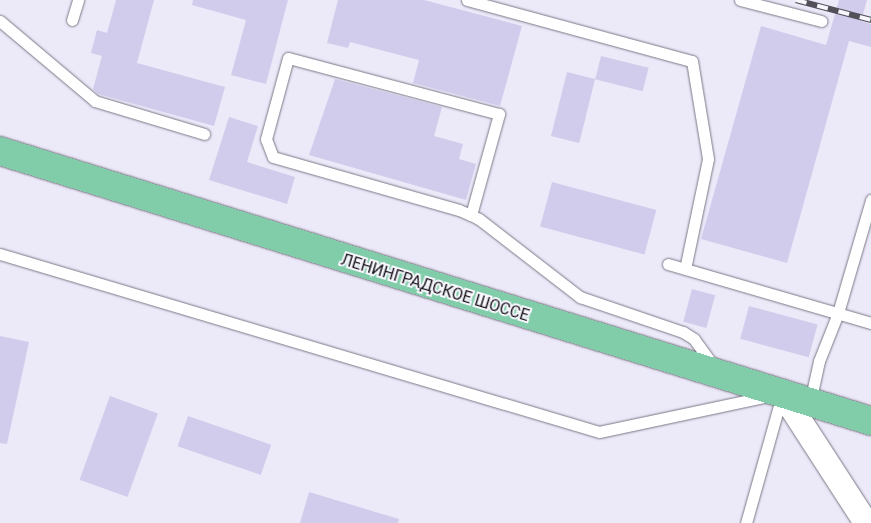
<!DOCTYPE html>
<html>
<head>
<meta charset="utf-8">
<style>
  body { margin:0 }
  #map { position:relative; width:871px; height:523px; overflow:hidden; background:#ece9f9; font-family:Roboto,sans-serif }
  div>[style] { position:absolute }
  .building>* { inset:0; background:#d2ccec; transform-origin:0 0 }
  .roads { filter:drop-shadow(0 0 1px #7b7886) drop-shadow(0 0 1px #7b7886) }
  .service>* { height:11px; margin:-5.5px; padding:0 5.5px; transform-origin:5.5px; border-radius:5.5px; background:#fff }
  .minor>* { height:24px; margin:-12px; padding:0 12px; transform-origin:12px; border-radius:12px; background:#fff }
  .primary>* { height:28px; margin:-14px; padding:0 14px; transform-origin:14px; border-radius:14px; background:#81cdaa }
  .rail>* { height:5.5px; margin-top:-2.75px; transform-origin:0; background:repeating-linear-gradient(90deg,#f9f7fe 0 11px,#535059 0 22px); box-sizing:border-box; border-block:1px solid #535059 }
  span { translate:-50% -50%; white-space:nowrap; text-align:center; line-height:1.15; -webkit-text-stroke:4px #f9f7fe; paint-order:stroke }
  .street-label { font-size:16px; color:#151319 }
</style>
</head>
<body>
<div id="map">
  <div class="building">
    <div style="clip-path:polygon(116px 0,154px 0,137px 63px,225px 87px,214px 126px,98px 94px,93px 89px,102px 56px,91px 53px,97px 30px,107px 33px)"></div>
    <div style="clip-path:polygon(193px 0,288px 0,266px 84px,231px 75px,246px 20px,192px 5px)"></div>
    <div style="clip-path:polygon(338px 0,424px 0,522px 26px,500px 106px,413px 83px,419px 60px,350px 42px,348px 48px,327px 43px)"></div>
    <div style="clip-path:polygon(839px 0,867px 0,861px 21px,871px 24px,871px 47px,849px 41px,787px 263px,701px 239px,761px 26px,826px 45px)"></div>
    <div style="left:601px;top:56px;width:49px;height:24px;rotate:14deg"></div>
    <div style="left:567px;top:72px;width:29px;height:66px;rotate:14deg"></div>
    <div style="clip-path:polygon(335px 79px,442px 107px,434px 136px,463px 144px,459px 159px,476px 164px,466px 200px,309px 155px)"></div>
    <div style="clip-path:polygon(229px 117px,258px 126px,247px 162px,295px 177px,287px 204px,209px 180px)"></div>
    <div style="left:552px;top:182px;width:108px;height:46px;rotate:15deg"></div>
    <div style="left:692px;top:289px;width:24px;height:34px;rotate:15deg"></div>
    <div style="left:749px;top:306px;width:71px;height:34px;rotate:15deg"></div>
    <div style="clip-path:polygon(0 336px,29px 342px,7px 444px,0 443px)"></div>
    <div style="left:110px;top:396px;width:51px;height:89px;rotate:20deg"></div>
    <div style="left:188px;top:416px;width:88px;height:32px;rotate:19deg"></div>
    <div style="clip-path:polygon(309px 492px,399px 519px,398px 523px,300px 523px)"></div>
  </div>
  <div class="roads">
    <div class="service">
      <div style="left:467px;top:0;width:233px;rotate:15.2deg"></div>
      <div style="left:692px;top:61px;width:99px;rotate:80.7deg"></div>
      <div style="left:708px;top:159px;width:112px;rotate:101.8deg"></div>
      <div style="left:740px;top:0;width:84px;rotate:14.5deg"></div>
      <div style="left:72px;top:20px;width:21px;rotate:-73deg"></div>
      <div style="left:0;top:21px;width:124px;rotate:40.1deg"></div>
      <div style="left:95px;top:101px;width:114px;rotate:16.8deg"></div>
      <div style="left:471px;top:215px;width:105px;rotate:-74.5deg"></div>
      <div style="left:499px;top:114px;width:218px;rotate:-165.1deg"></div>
      <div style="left:288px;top:58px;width:84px;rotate:105.2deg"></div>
      <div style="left:266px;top:139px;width:19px;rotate:69deg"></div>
      <div style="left:273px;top:157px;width:193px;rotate:15.9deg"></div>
      <div style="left:459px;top:210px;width:13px;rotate:23deg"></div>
      <div style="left:471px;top:215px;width:9px;rotate:27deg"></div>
      <div style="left:479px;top:219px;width:128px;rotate:37.7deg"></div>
      <div style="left:580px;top:297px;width:109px;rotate:18.8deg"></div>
      <div style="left:683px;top:332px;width:13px;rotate:32deg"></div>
      <div style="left:694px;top:339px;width:34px;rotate:54deg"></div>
      <div style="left:0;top:254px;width:625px;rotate:16.55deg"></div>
      <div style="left:599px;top:432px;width:174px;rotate:-12deg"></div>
      <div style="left:668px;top:264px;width:211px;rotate:16.2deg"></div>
      <div style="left:810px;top:402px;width:42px;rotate:-77.6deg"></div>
      <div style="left:819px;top:361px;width:52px;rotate:-68.4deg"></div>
      <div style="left:838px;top:313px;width:118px;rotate:-73.7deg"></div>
      <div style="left:746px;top:523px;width:133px;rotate:-74.3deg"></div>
    </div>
    <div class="minor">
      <div style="left:782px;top:393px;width:155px;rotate:57.1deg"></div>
    </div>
    <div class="primary">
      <div style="left:0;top:151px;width:912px;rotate:17.22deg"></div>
    </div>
  </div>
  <div class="rail">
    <div style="left:796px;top:0;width:78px;rotate:14.9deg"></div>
  </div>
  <div class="street-label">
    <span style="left:435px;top:288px;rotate:17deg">ЛЕНИНГРАДСКОЕ ШОССЕ</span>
  </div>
</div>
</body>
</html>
